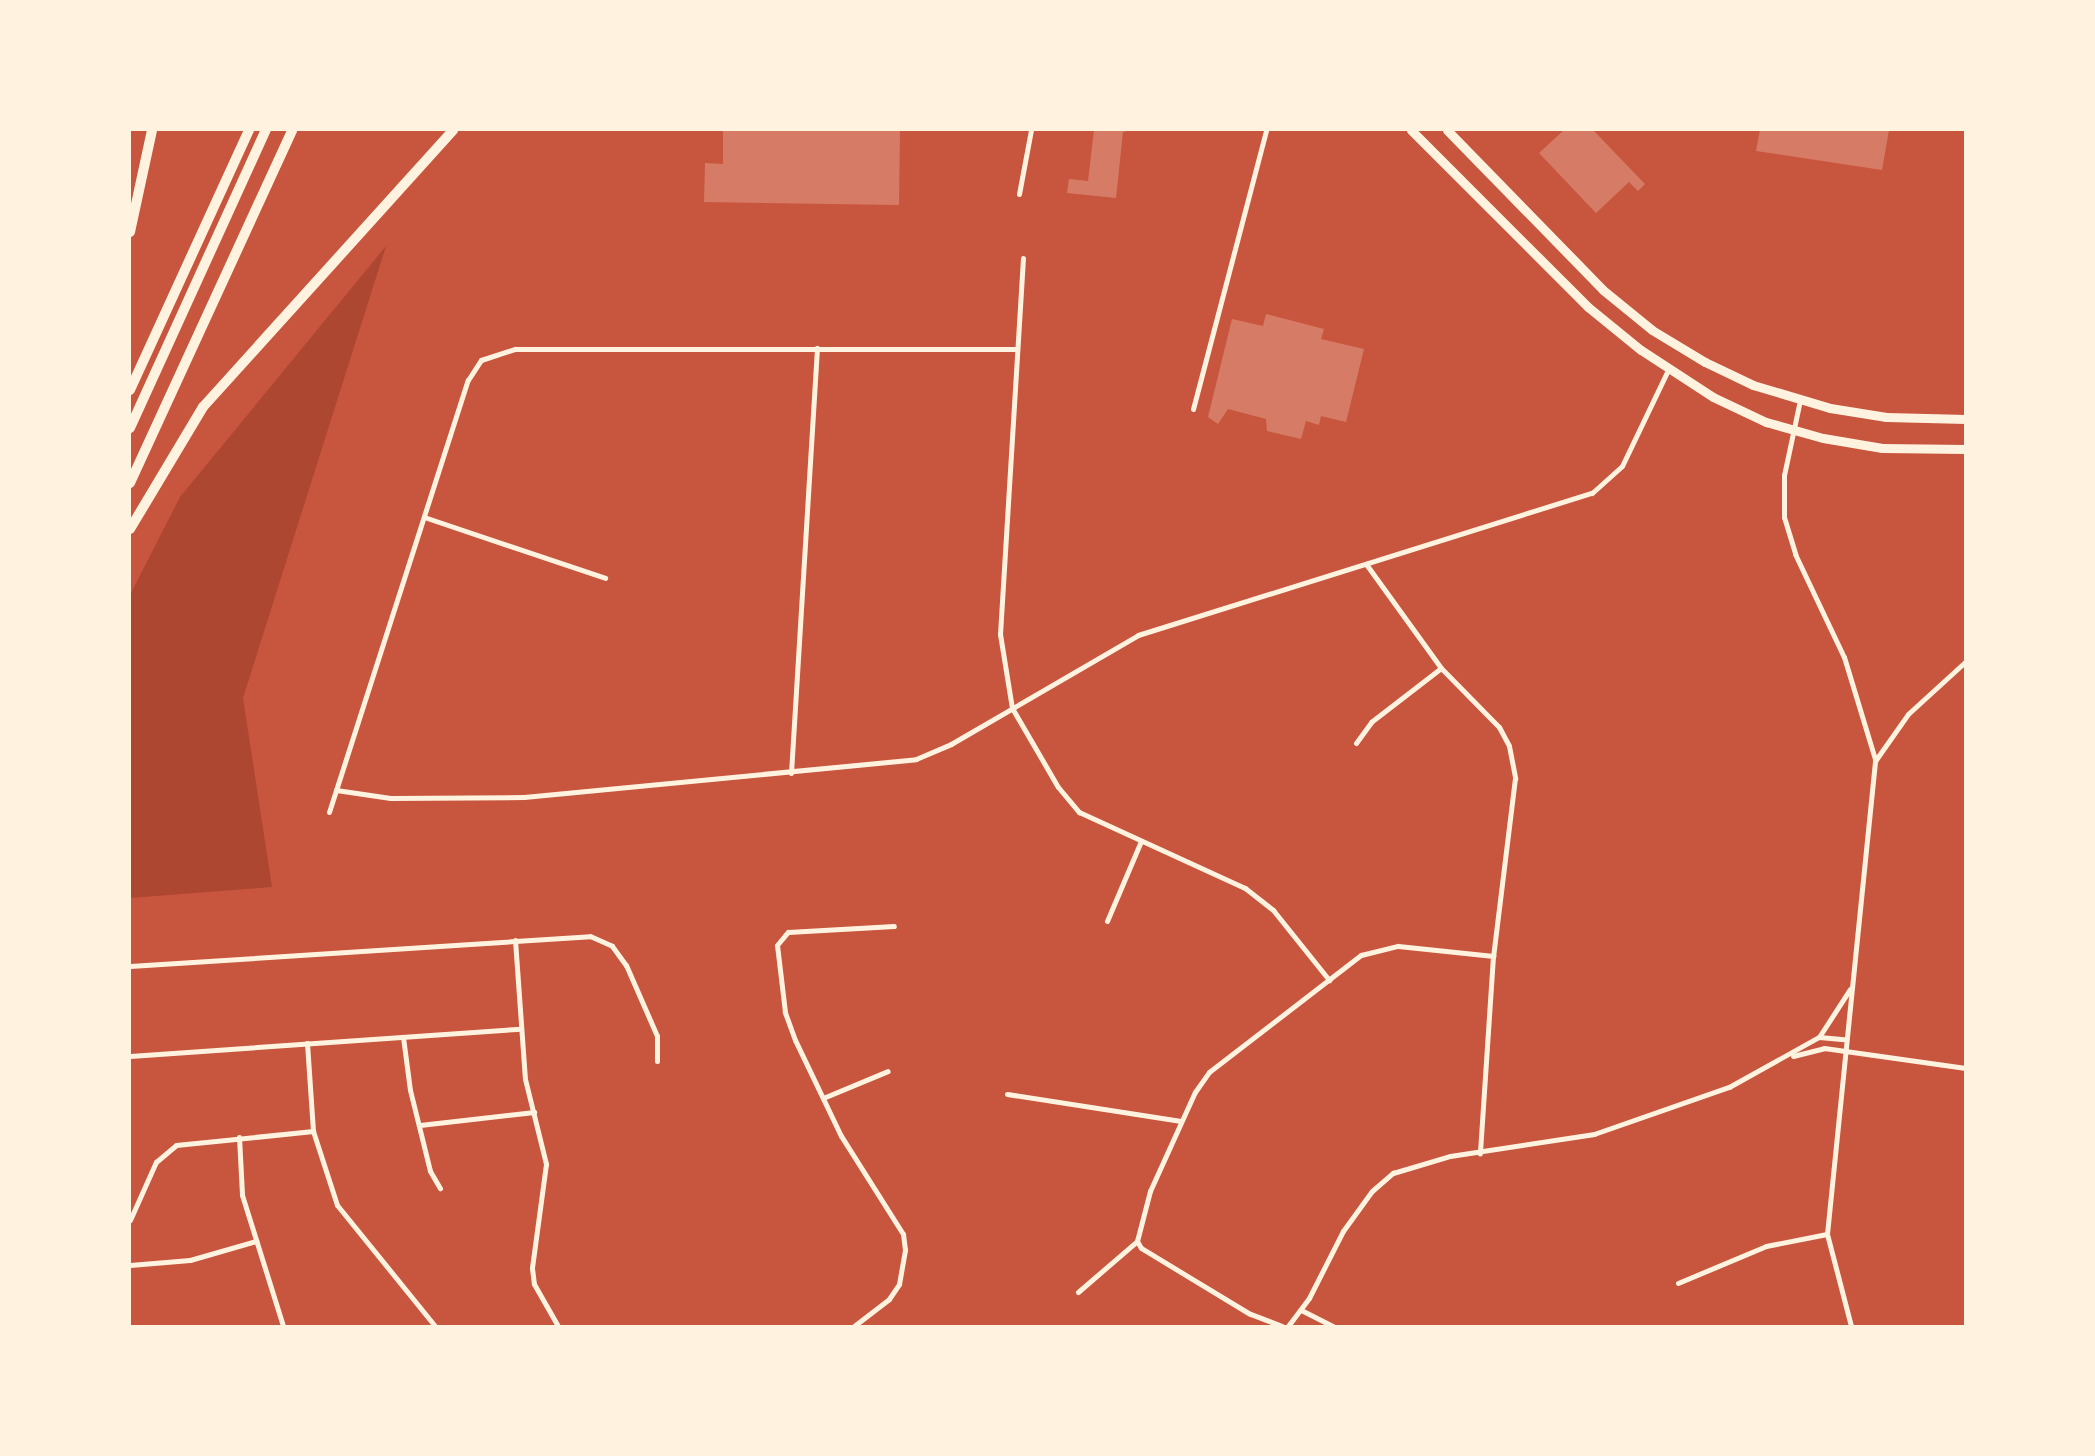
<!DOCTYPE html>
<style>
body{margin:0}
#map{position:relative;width:2095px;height:1456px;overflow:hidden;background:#c8553d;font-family:Quicksand,sans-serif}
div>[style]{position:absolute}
.green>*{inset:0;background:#ae4732}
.building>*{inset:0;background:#d67c66}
.minor>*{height:5px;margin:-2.5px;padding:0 2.5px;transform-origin:2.5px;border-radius:2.5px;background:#fff3e0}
.primary>*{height:9px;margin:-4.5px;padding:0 4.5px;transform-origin:4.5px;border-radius:4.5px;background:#fff3e0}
.motorway>*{height:10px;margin:-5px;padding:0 5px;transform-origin:5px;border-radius:5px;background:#fff3e0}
span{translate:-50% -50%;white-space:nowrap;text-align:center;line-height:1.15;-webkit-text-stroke:6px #fff3e0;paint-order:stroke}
.frame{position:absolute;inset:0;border:131px solid #fff3e0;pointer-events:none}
</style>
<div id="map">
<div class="green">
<i style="clip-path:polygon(386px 246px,243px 698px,272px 887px,130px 898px,130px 595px,180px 497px)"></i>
</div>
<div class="building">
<i style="clip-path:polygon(723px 130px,900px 130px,899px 205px,704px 202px,705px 163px,723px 164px)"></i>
<i style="clip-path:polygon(1094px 130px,1130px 130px,1123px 132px,1116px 198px,1067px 193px,1069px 179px,1088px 181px)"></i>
<i style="clip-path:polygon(1564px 130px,1593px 130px,1645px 184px,1638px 191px,1629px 182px,1596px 213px,1539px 153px)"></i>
<i style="clip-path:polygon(1760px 130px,1889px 130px,1882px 170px,1756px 151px)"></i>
<i style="clip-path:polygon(1266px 314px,1324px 329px,1321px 339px,1364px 349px,1346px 422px,1321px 416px,1319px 425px,1306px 421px,1301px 439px,1267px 431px,1266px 419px,1228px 409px,1218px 424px,1208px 417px,1232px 319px,1263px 326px)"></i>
</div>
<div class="minor">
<i style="left:1019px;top:194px;width:65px;rotate:-79.4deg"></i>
<i style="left:1023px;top:258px;width:377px;rotate:93.5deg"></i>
<i style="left:1000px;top:634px;width:75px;rotate:80.8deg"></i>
<i style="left:1012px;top:708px;width:91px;rotate:59.8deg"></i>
<i style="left:1058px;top:787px;width:33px;rotate:50deg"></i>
<i style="left:1079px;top:812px;width:183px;rotate:24.6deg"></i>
<i style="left:1245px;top:888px;width:36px;rotate:38deg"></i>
<i style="left:1273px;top:910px;width:90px;rotate:51.3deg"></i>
<i style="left:1800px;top:400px;width:77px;rotate:102deg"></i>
<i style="left:1784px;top:475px;width:42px;rotate:90deg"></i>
<i style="left:1784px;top:517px;width:39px;rotate:73deg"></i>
<i style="left:1795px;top:554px;width:114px;rotate:64.6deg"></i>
<i style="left:1844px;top:657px;width:107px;rotate:73.1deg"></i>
<i style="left:1193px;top:409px;width:288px;rotate:-75.3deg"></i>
<i style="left:427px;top:518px;width:188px;rotate:18.6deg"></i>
<i style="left:1366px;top:564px;width:128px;rotate:54.2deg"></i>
<i style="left:1441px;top:668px;width:83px;rotate:45.5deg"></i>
<i style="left:1499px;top:727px;width:21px;rotate:62deg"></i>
<i style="left:1509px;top:746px;width:33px;rotate:79deg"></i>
<i style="left:1515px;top:778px;width:179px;rotate:97deg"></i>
<i style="left:1493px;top:956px;width:198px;rotate:93.8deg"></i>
<i style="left:1356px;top:743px;width:26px;rotate:-54deg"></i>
<i style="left:1371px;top:722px;width:88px;rotate:-37.6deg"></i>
<i style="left:791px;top:773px;width:426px;rotate:-86.5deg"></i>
<i style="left:336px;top:790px;width:55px;rotate:8.4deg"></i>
<i style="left:390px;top:798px;width:134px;rotate:-0.4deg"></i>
<i style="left:524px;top:797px;width:394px;rotate:-5.5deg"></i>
<i style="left:916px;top:759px;width:38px;rotate:-23deg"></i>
<i style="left:951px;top:744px;width:216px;rotate:-30.2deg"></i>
<i style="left:1138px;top:635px;width:476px;rotate:-17.4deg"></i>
<i style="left:1592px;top:493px;width:40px;rotate:-42deg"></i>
<i style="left:1622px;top:466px;width:109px;rotate:-64.4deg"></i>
<i style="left:329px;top:812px;width:454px;rotate:-72.2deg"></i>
<i style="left:468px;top:380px;width:24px;rotate:-57deg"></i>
<i style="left:481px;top:360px;width:36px;rotate:-18deg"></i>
<i style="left:515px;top:349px;width:502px"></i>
<i style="left:1107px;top:921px;width:87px;rotate:-67deg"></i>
<i style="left:515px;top:940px;width:139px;rotate:85.9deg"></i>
<i style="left:525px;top:1079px;width:88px;rotate:76.1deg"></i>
<i style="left:546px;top:1164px;width:105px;rotate:97.7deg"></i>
<i style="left:532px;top:1268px;width:16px;rotate:83deg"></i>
<i style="left:534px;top:1284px;width:48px;rotate:60.3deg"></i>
<i style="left:130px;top:966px;width:461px;rotate:-3.7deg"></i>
<i style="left:590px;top:936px;width:24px;rotate:24deg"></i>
<i style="left:612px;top:946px;width:24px;rotate:54deg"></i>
<i style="left:626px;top:965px;width:77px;rotate:66.4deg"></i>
<i style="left:657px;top:1036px;width:25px;rotate:90deg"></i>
<i style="left:403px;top:1037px;width:53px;rotate:82.5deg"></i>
<i style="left:410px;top:1090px;width:83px;rotate:76.1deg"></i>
<i style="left:430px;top:1171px;width:20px;rotate:60deg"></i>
<i style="left:1819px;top:1037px;width:25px;rotate:5deg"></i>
<i style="left:307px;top:1043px;width:88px;rotate:86.1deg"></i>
<i style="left:313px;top:1131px;width:78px;rotate:72deg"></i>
<i style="left:337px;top:1205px;width:156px;rotate:51deg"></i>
<i style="left:130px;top:1056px;width:392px;rotate:-4deg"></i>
<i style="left:1793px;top:1056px;width:32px;rotate:-14deg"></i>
<i style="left:1824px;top:1048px;width:143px;rotate:8deg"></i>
<i style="left:1007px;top:1094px;width:176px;rotate:8.8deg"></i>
<i style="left:823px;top:1098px;width:70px;rotate:-22.6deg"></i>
<i style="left:420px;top:1125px;width:115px;rotate:-6.5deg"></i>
<i style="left:239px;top:1137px;width:58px;rotate:87deg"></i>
<i style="left:242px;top:1195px;width:137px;rotate:72.6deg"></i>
<i style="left:130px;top:1220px;width:64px;rotate:-65.9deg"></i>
<i style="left:156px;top:1162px;width:26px;rotate:-40deg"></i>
<i style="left:176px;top:1145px;width:138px;rotate:-5.8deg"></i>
<i style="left:130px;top:1265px;width:60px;rotate:-4.8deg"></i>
<i style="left:190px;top:1260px;width:69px;rotate:-16.1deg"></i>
<i style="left:1678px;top:1283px;width:95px;rotate:-22.8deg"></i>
<i style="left:1766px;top:1246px;width:62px;rotate:-11.1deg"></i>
<i style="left:1078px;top:1292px;width:78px;rotate:-40.8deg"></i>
<i style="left:1301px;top:1310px;width:36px;rotate:27deg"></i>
<i style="left:854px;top:1326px;width:44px;rotate:-37.6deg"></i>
<i style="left:889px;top:1299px;width:18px;rotate:-56deg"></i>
<i style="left:899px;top:1284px;width:35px;rotate:-80deg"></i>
<i style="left:905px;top:1250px;width:16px;rotate:-97deg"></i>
<i style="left:903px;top:1234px;width:116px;rotate:-122.3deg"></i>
<i style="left:841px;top:1136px;width:106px;rotate:-115.6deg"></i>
<i style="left:795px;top:1040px;width:30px;rotate:-110deg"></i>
<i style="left:785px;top:1012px;width:67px;rotate:-96.8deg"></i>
<i style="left:777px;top:945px;width:17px;rotate:-50deg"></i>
<i style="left:788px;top:932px;width:106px;rotate:-3.2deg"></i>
<i style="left:1282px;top:1326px;width:34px;rotate:-159deg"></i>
<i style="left:1250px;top:1314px;width:127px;rotate:-148.8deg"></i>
<i style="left:1141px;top:1248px;width:8px;rotate:-120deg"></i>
<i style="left:1137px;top:1241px;width:52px;rotate:-75.4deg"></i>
<i style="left:1150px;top:1191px;width:109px;rotate:-65.6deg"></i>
<i style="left:1195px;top:1092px;width:24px;rotate:-55deg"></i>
<i style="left:1209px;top:1072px;width:192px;rotate:-37.6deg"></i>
<i style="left:1361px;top:955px;width:38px;rotate:-14deg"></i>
<i style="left:1398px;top:946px;width:96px;rotate:6deg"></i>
<i style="left:1288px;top:1326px;width:35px;rotate:-53deg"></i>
<i style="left:1309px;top:1298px;width:75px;rotate:-63.1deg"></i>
<i style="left:1343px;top:1231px;width:49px;rotate:-54.1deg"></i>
<i style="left:1372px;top:1191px;width:28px;rotate:-41deg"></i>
<i style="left:1393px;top:1173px;width:59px;rotate:-16.6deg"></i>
<i style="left:1450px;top:1156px;width:146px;rotate:-8.7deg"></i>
<i style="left:1594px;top:1134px;width:143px;rotate:-19.2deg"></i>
<i style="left:1729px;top:1087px;width:103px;rotate:-29.1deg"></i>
<i style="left:1819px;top:1037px;width:57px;rotate:-57.1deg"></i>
<i style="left:1851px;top:1326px;width:95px;rotate:-104.6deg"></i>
<i style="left:1827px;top:1234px;width:475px;rotate:-84.2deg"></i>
<i style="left:1875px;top:761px;width:57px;rotate:-54.9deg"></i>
<i style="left:1908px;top:714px;width:79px;rotate:-42.4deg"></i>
</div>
<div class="primary">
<i style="left:1411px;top:130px;width:250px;rotate:45deg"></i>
<i style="left:1588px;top:307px;width:68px;rotate:39.1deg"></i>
<i style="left:1641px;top:350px;width:86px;rotate:33.1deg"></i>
<i style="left:1713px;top:397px;width:59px;rotate:25.3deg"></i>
<i style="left:1766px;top:422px;width:59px;rotate:15.7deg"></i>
<i style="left:1823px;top:438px;width:60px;rotate:9.6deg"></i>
<i style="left:1882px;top:448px;width:84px;rotate:0.7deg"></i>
<i style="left:1447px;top:130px;width:223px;rotate:45.7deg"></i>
<i style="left:1603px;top:290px;width:63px;rotate:39.2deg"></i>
<i style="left:1652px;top:330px;width:62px;rotate:31.1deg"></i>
<i style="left:1705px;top:362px;width:53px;rotate:25.6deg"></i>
<i style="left:1753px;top:385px;width:80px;rotate:16.6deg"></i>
<i style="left:1830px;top:408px;width:57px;rotate:9.1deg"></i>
<i style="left:1886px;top:417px;width:80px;rotate:1.4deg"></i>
</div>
<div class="motorway">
<i style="left:130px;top:232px;width:104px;rotate:-77.8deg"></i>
<i style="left:130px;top:390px;width:286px;rotate:-65.4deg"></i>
<i style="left:130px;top:428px;width:328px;rotate:-65.5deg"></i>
<i style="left:130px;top:483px;width:388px;rotate:-65.3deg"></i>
<i style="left:130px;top:529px;width:142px;rotate:-59.1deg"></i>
<i style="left:203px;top:407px;width:373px;rotate:-47.9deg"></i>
</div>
<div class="frame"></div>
</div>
